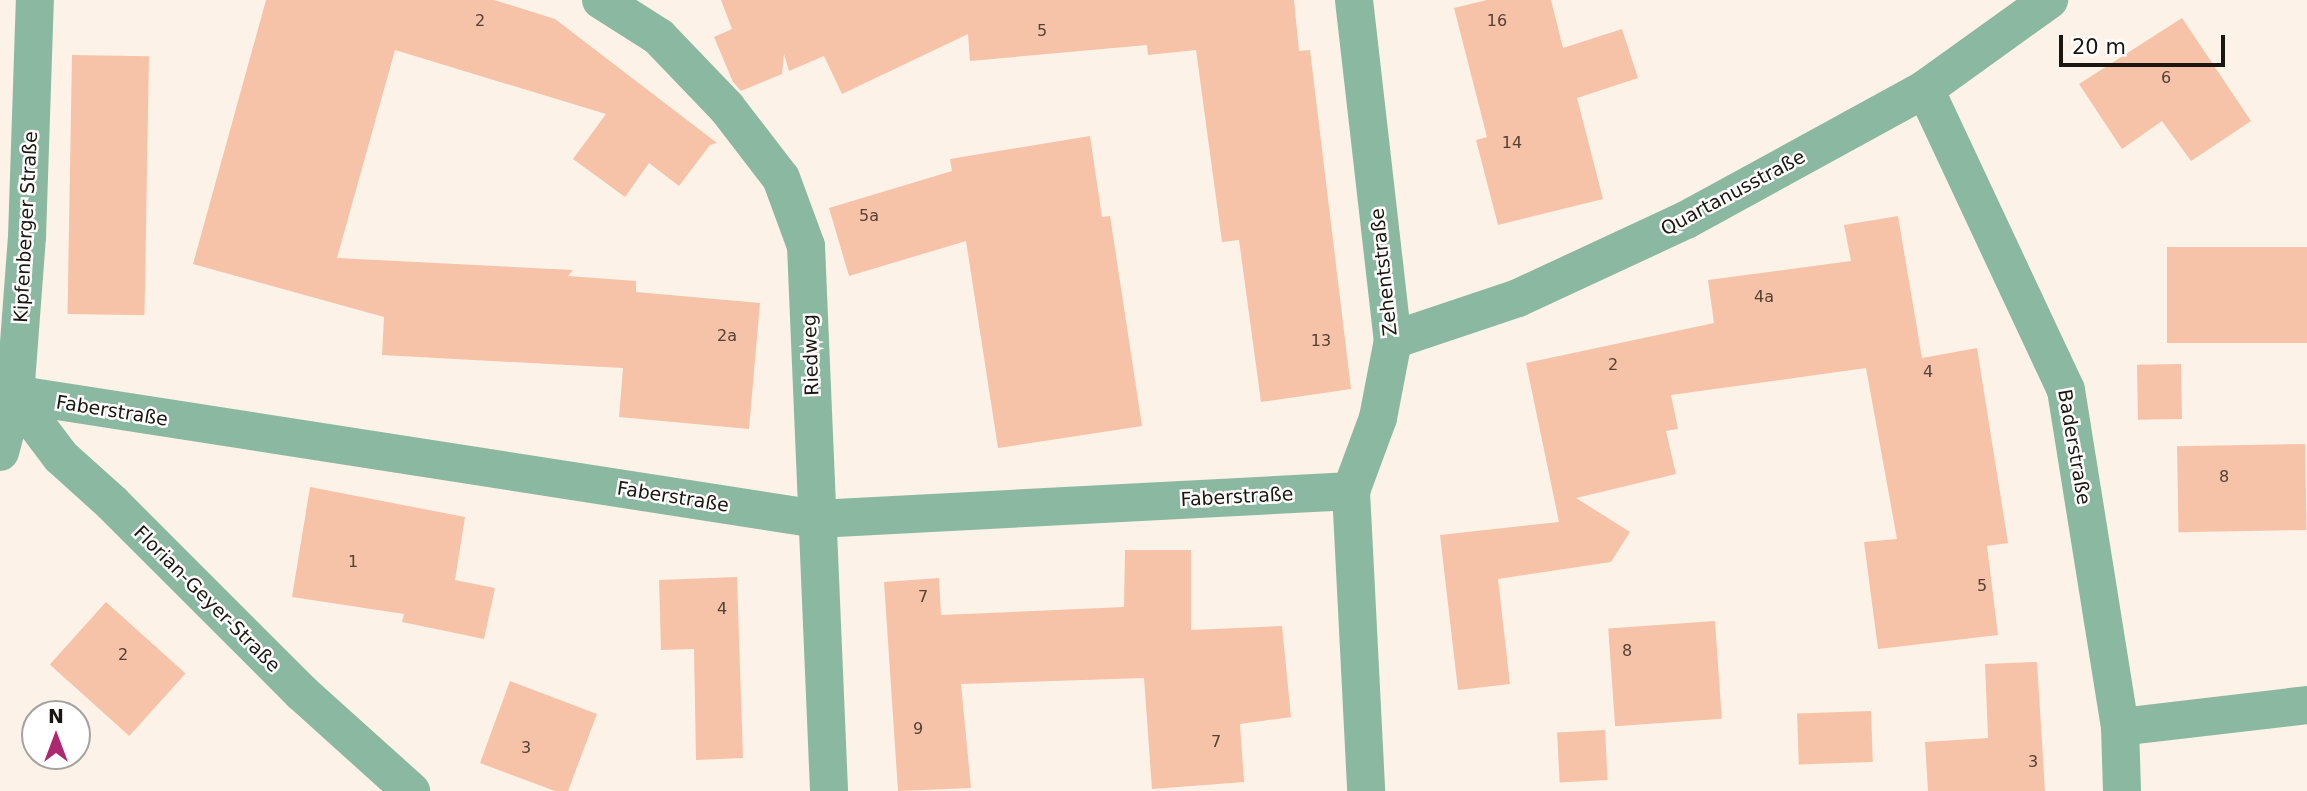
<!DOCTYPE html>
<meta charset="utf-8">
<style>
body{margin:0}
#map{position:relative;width:2307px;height:791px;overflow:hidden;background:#fdf2e7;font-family:"DejaVu Sans",sans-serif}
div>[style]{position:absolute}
.building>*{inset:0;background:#f6c3a8;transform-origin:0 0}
.minor>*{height:38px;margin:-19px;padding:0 19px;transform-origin:19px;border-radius:19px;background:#8bb8a0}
span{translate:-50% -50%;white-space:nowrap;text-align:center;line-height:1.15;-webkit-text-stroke:5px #fff;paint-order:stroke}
.number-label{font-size:16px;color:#524136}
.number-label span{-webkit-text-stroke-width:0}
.street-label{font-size:19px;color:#1c1610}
.north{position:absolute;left:21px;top:700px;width:70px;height:70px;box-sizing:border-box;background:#fff;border:2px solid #a4a29f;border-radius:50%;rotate:0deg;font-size:19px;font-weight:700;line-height:28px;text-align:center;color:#1c1610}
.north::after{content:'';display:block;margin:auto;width:24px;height:32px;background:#ad2871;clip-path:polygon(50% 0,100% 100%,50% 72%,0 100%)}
.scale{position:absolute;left:2059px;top:35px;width:166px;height:32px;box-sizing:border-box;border:4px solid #1c1610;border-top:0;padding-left:9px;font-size:21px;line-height:24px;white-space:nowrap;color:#1c1610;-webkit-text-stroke:5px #fff;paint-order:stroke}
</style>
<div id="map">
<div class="building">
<i style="clip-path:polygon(266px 0,494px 0,555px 19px,717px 143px,710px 145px,679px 186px,649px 163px,625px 197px,573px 159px,606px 114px,395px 50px,337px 258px,573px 270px,568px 276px,636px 281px,636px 292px,760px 303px,749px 429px,619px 417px,623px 368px,382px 355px,384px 317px,193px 264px)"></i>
<i style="clip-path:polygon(721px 0,1294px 0,1299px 51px,1310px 50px,1351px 389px,1261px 402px,1239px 240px,1222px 242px,1196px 50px,1148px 55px,1147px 45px,970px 61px,968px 34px,842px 94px,824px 56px,789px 71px,784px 54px,782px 74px,741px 91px,733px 82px,714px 37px,732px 29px)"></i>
<i style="clip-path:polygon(1487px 0,1551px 0,1563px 48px,1622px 29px,1638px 78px,1577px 98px,1603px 199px,1498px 225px,1476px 140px,1487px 137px,1454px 8px)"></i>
<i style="clip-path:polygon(2182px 18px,2251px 121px,2191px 161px,2162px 121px,2122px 149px,2079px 84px)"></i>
<i style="left:72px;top:55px;width:77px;height:259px;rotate:1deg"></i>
<i style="clip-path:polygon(1090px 136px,1102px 217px,1110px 216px,1142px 426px,998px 448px,966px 241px,849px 276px,829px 208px,952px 171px,950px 159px)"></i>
<i style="clip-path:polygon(1898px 216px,1922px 358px,1977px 348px,2008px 543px,1987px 546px,1998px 635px,1878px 649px,1864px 542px,1897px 539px,1866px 368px,1671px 395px,1678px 429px,1666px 431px,1676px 474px,1576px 498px,1630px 532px,1611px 562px,1498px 579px,1510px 684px,1458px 690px,1440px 535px,1559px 522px,1526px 363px,1714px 323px,1708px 280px,1851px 261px,1844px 225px)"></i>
<i style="left:2307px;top:247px;width:96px;height:140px;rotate:90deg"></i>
<i style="left:2181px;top:364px;width:55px;height:44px;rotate:89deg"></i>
<i style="left:2305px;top:444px;width:86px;height:128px;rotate:89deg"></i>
<i style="clip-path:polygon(310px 487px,465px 517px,455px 580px,495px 588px,484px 639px,402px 622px,404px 614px,292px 597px)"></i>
<i style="clip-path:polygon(1125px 550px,1191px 550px,1191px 630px,1282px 626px,1291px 717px,1240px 724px,1244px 782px,1152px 789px,1144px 678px,961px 684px,971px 788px,898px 791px,884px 582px,939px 578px,941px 615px,1124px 607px)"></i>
<i style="clip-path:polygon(737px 577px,743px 758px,696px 760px,694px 649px,661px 650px,659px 580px)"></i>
<i style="left:106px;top:602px;width:107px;height:84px;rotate:42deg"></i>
<i style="left:1715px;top:621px;width:98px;height:107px;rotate:86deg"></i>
<i style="clip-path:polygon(2037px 662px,2045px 791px,1928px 791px,1925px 742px,1988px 738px,1985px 664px)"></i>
<i style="clip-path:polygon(510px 681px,597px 714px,568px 791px,555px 791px,480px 763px)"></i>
<i style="left:1871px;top:711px;width:51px;height:74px;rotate:88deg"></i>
<i style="left:1605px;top:730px;width:50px;height:48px;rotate:87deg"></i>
</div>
<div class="minor">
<i style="left:601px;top:0;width:69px;rotate:32.5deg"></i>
<i style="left:659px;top:37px;width:98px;rotate:46.2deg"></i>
<i style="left:727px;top:108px;width:88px;rotate:52.4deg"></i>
<i style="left:781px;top:178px;width:72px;rotate:69.8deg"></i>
<i style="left:806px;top:246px;width:545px;rotate:87.58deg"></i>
<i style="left:1354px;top:0;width:342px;rotate:83.5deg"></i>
<i style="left:1393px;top:340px;width:79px;rotate:100.9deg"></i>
<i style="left:1378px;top:418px;width:78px;rotate:110.3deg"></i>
<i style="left:1351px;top:491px;width:300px;rotate:87.1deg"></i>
<i style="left:1925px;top:89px;width:332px;rotate:64.9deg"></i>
<i style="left:2066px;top:390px;width:341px;rotate:80.9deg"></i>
<i style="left:2120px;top:727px;width:64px;rotate:88.2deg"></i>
<i style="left:1393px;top:340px;width:132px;rotate:-18.6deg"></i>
<i style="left:1518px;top:298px;width:185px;rotate:-24.9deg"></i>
<i style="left:1686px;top:220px;width:273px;rotate:-28.7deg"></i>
<i style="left:1925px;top:89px;width:153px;rotate:-35.7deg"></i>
<i style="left:0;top:392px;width:827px;rotate:8.84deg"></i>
<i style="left:817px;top:519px;width:535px;rotate:-3deg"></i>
<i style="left:15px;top:396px;width:76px;rotate:53deg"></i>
<i style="left:61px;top:457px;width:69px;rotate:42deg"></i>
<i style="left:112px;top:503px;width:269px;rotate:45deg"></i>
<i style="left:302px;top:693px;width:147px;rotate:42deg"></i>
<i style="left:0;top:452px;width:58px;rotate:-75deg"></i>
<i style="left:15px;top:396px;width:159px;rotate:-85.7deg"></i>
<i style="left:27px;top:237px;width:237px;rotate:-88.1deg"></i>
<i style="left:2120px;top:727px;width:188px;rotate:-6.7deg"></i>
</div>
<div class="number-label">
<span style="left:480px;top:21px">2</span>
<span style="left:1497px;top:21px">16</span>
<span style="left:1042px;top:31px">5</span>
<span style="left:2166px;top:78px">6</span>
<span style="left:1512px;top:143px">14</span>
<span style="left:869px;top:216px">5a</span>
<span style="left:1764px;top:297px">4a</span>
<span style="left:727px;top:336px">2a</span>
<span style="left:1321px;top:341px">13</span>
<span style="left:1613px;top:365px">2</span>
<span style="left:1928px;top:372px">4</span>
<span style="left:2224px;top:477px">8</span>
<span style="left:353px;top:562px">1</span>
<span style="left:1982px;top:586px">5</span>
<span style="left:923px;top:597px">7</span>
<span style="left:722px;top:609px">4</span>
<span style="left:1627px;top:651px">8</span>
<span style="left:123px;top:655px">2</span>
<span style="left:918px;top:729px">9</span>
<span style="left:1216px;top:742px">7</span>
<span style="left:526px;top:748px">3</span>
<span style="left:2033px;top:762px">3</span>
</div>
<div class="street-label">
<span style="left:1733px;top:193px;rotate:-28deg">Quartanusstraße</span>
<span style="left:26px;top:227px;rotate:-87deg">Kipfenberger Straße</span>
<span style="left:1384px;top:272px;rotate:-96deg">Zehentstraße</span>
<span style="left:811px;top:355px;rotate:-92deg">Riedweg</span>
<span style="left:112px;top:411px;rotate:9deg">Faberstraße</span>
<span style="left:2074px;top:447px;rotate:80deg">Baderstraße</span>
<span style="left:673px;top:497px;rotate:9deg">Faberstraße</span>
<span style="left:1237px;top:497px;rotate:-3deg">Faberstraße</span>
<span style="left:207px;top:599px;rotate:45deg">Florian-Geyer-Straße</span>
</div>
<div class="north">N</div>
<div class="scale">20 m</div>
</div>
